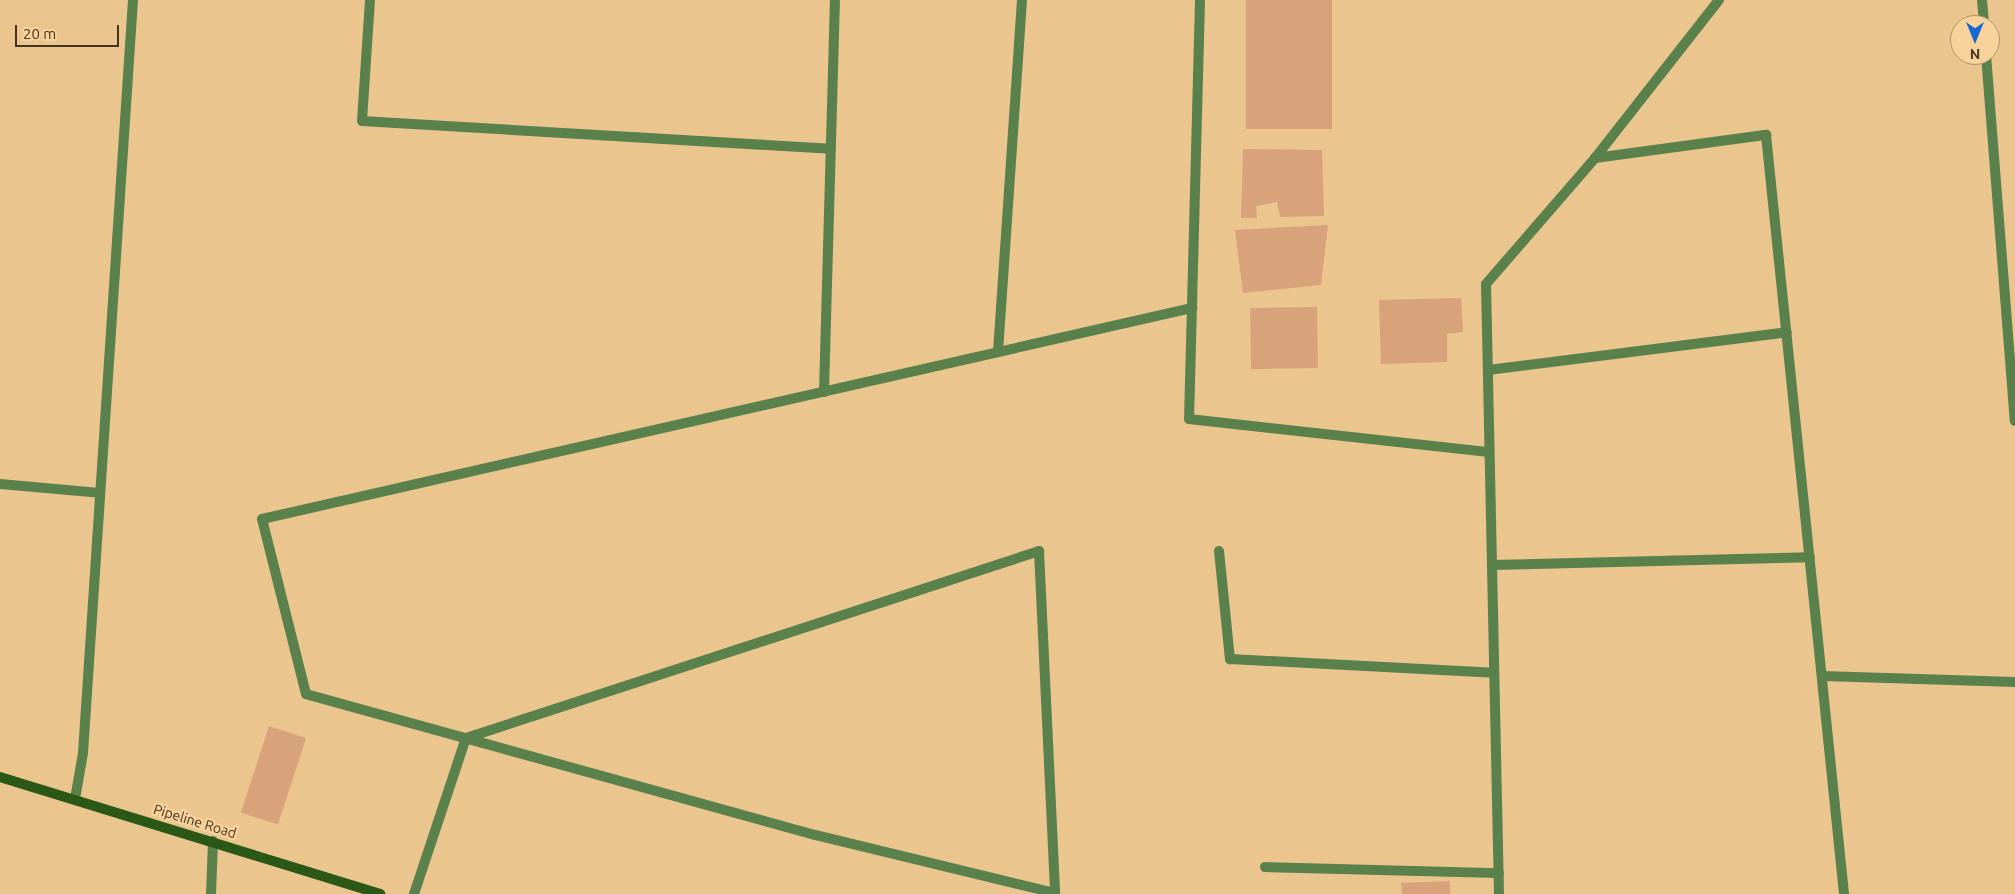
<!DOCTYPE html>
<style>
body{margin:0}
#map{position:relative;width:2015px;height:894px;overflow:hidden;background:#eac58d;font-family:Ubuntu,sans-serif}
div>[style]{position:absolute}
.building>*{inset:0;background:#d8a37b;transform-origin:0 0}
.minor>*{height:10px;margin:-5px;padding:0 5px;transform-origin:5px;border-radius:5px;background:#5a804c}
.secondary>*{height:10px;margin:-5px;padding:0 5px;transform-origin:5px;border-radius:5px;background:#2b5717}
span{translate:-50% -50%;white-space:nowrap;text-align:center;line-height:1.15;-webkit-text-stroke:4.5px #f7d29a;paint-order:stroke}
.street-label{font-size:14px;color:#43351e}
.north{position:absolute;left:1950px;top:15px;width:50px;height:50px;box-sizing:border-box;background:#f7d29a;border:1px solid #af9368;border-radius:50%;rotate:180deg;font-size:14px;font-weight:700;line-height:20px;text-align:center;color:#43351e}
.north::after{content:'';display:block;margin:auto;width:18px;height:22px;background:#1567d1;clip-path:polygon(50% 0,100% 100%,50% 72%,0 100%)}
.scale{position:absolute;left:15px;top:25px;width:104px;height:22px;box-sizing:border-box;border:2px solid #43351e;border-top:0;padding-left:6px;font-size:15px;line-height:18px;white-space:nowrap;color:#43351e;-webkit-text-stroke:4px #f7d29a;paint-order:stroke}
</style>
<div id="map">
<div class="building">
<i style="left:1246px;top:0;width:86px;height:129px"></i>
<i style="clip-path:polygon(1243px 149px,1322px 150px,1324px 216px,1280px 217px,1277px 202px,1256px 206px,1257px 218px,1241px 218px)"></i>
<i style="clip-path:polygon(1328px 225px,1321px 285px,1243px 293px,1235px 230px)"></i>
<i style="clip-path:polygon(1461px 298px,1463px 332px,1447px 334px,1447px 362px,1381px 364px,1379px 300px)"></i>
<i style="left:1317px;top:307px;width:61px;height:67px;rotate:89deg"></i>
<i style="left:269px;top:726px;width:39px;height:91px;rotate:18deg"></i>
<i style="clip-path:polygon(1450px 881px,1450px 894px,1402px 894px,1401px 883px)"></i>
</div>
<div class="minor">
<i style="left:370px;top:0;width:121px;rotate:93.8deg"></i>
<i style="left:362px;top:121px;width:469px;rotate:3.4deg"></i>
<i style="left:1200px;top:0;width:419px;rotate:91.5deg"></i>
<i style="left:1189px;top:419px;width:302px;rotate:6.3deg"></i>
<i style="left:1982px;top:0;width:25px;rotate:85deg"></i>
<i style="left:1986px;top:55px;width:367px;rotate:85.5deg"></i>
<i style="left:1595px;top:158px;width:201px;rotate:-51.9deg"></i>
<i style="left:998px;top:352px;width:353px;rotate:-86.1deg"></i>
<i style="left:1488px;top:370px;width:301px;rotate:-7.2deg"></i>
<i style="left:824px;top:392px;width:392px;rotate:-88.4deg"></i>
<i style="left:0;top:484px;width:100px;rotate:5.1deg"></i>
<i style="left:1219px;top:551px;width:109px;rotate:84.2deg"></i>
<i style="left:1230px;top:659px;width:264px;rotate:3deg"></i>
<i style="left:1492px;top:565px;width:318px;rotate:-1.4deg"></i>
<i style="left:1822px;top:676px;width:193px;rotate:1.8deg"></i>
<i style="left:75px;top:799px;width:47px;rotate:-80.1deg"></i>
<i style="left:83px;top:753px;width:755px;rotate:-86.2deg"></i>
<i style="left:1265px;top:867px;width:234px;rotate:1.5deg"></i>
<i style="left:1055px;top:893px;width:247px;rotate:-166.4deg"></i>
<i style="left:815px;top:835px;width:528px;rotate:-164.52deg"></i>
<i style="left:306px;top:694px;width:180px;rotate:-104.1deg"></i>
<i style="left:262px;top:519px;width:954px;rotate:-12.78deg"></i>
<i style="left:211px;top:894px;width:53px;rotate:-87.8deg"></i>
<i style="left:414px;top:894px;width:164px;rotate:-71.6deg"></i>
<i style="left:466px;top:738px;width:603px;rotate:-18.07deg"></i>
<i style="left:1039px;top:551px;width:343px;rotate:87.3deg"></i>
<i style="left:1499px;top:894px;width:610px;rotate:-91.22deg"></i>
<i style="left:1486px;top:284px;width:167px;rotate:-49.1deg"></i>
<i style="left:1595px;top:158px;width:173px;rotate:-7.7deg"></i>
<i style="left:1766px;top:135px;width:763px;rotate:84.13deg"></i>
</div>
<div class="secondary">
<i style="left:0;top:777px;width:398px;rotate:17.1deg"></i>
</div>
<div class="street-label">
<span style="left:195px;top:821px;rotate:17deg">Pipeline Road</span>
</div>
<div class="north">N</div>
<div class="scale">20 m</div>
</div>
